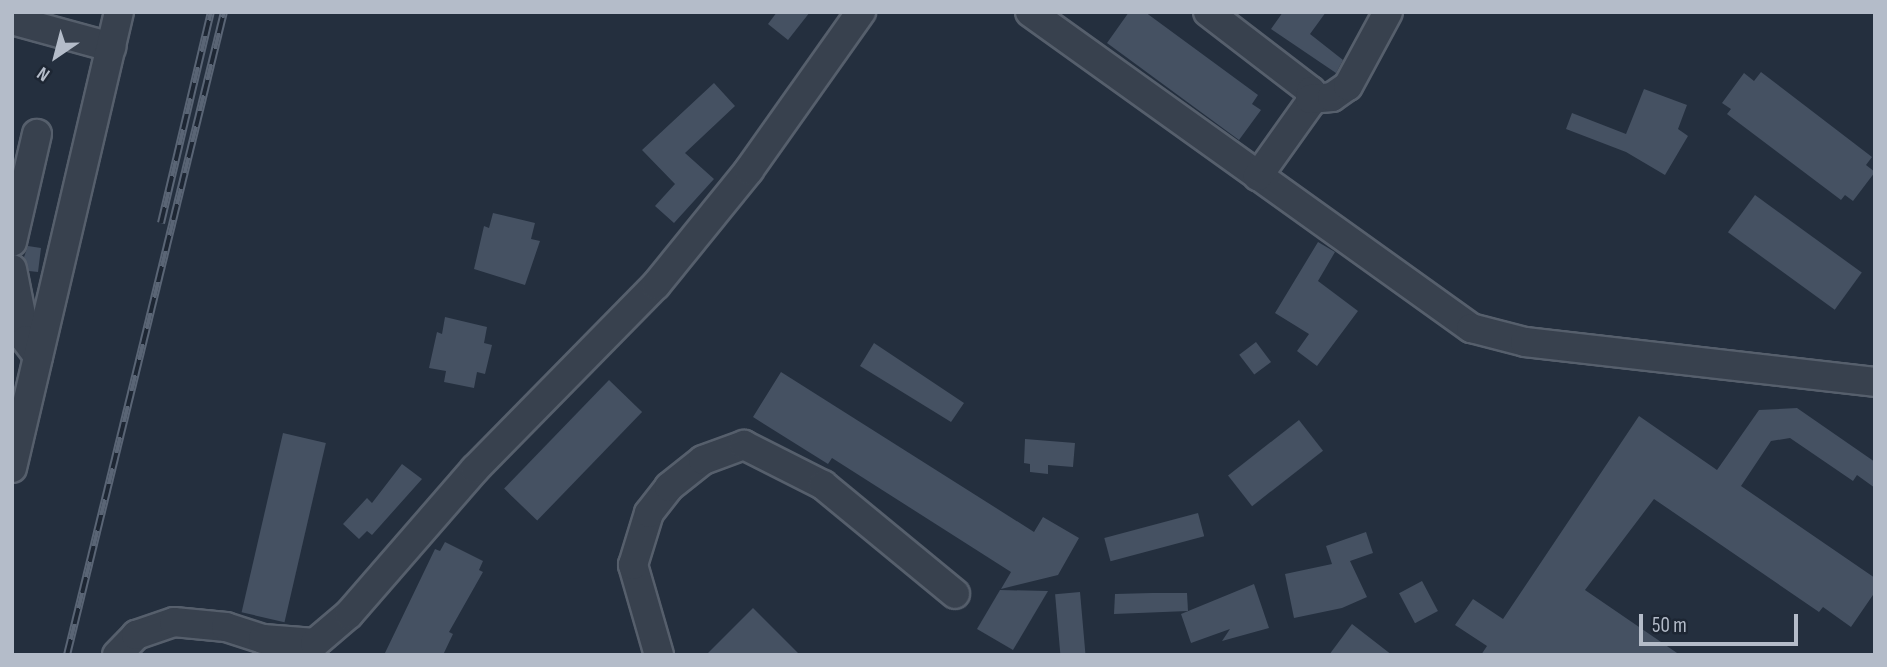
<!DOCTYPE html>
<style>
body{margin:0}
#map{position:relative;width:1887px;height:667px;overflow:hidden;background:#242f3e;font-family:"Sofia Sans Condensed",sans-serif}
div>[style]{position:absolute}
.building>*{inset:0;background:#455162;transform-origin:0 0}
.roads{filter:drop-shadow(2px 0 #565f6c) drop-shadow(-2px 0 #565f6c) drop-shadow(0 2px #565f6c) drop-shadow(0 -2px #565f6c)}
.minor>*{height:28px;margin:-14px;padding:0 14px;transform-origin:14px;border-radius:14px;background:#38414e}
.rail>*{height:8px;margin-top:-4px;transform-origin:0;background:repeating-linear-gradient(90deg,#1d2633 0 16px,#5a6575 0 32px);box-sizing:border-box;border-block:2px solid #5a6575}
span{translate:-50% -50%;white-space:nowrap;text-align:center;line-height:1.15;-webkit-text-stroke:5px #1d2633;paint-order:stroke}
.frame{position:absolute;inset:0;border:14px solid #b4bcc9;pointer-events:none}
.north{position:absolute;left:21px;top:21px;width:70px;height:70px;-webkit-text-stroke:5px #1d2633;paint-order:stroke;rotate:215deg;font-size:19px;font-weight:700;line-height:28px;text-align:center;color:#b4bcc9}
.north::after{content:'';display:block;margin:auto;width:24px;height:32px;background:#b4bcc9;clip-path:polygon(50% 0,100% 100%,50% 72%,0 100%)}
.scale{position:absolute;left:1639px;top:614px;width:159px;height:32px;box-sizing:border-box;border:4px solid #b4bcc9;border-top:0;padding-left:9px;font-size:21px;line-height:24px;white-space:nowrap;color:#b4bcc9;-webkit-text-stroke:5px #1d2633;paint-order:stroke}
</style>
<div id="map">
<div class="building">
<i style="clip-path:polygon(777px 12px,810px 12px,788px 40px,768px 24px)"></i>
<i style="clip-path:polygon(1129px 12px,1145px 12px,1258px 95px,1252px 104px,1261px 110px,1239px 140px,1107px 43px)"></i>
<i style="clip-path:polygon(1283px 12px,1326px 12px,1310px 34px,1343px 60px,1336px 73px,1271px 29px)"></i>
<i style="clip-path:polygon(1761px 72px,1872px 157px,1866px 165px,1875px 172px,1853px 201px,1845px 195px,1841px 200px,1727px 114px,1731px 109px,1722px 103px,1744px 73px,1754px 81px)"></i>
<i style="clip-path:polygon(714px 83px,735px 106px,685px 153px,714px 179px,674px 223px,655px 206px,675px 184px,642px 150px)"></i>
<i style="clip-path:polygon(1644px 89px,1687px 105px,1678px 129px,1688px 136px,1665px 175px,1626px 152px,1566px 129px,1572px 113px,1626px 134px)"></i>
<i style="left:1755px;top:195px;width:132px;height:46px;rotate:36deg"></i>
<i style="clip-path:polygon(493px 213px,535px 223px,531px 239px,540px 241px,525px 285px,474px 269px,484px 226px,489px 228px)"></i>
<i style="clip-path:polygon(1318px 242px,1335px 252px,1318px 281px,1358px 311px,1317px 366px,1297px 351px,1309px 334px,1275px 313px)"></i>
<i style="clip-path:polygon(28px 246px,41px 248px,38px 272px,29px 271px,24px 257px)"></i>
<i style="clip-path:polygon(445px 317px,487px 327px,484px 343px,492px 345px,485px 374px,477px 372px,474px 388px,444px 382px,446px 371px,429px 368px,437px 332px,442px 334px)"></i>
<i style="left:1256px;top:342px;width:25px;height:21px;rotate:53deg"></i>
<i style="clip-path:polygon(874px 343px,964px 403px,951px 422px,860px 366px)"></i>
<i style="clip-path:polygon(781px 372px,1034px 532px,1043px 517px,1079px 538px,1058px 575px,1001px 589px,1011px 572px,832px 458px,828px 464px,753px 417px)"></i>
<i style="left:609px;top:380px;width:46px;height:151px;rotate:44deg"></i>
<i style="clip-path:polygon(1797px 408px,1875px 462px,1875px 488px,1857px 475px,1853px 481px,1790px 438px,1771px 441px,1741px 486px,1875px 578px,1875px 592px,1851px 627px,1823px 607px,1819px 612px,1654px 499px,1585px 590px,1680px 655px,1481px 655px,1487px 646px,1455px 625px,1473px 599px,1503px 619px,1639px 416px,1717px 470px,1759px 410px)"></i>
<i style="left:1299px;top:420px;width:39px;height:90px;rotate:52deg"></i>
<i style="left:283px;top:433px;width:44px;height:184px;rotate:13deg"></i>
<i style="clip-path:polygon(1025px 439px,1075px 443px,1073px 467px,1048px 465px,1048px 474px,1030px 472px,1030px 464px,1024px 463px)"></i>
<i style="clip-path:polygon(402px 464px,422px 479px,372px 535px,367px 531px,359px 539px,343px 524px,367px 498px,372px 503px)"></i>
<i style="left:1198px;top:513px;width:24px;height:97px;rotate:75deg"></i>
<i style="clip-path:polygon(1366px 532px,1373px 553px,1350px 561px,1367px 597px,1342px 608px,1294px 618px,1285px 574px,1332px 564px,1326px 546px)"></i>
<i style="clip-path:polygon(445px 542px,483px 561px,479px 570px,483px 572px,449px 632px,453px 634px,443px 655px,384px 655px,435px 549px,440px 551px)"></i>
<i style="left:1422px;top:581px;width:34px;height:26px;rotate:62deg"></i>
<i style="clip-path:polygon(1254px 584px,1269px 628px,1222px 641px,1230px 629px,1191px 643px,1181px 614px)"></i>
<i style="clip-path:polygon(1000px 590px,1048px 591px,1013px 650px,977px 629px)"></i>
<i style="left:1080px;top:592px;width:63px;height:25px;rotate:85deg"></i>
<i style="clip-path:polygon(1152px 593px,1187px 593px,1188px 611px,1114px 614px,1115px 594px)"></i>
<i style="clip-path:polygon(753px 608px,800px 655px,706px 655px)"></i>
<i style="clip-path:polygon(1352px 624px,1392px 655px,1329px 655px)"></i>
</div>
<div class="roads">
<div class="minor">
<i style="left:1030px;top:12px;width:543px;rotate:35.62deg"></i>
<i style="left:1471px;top:328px;width:56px;rotate:14.5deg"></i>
<i style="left:1525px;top:342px;width:352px;rotate:6.5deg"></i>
<i style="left:1208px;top:12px;width:130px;rotate:37.5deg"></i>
<i style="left:1311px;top:91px;width:12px;rotate:95deg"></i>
<i style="left:1310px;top:103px;width:90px;rotate:125.5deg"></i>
<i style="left:12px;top:20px;width:103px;rotate:15.3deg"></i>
<i style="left:1310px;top:99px;width:22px;rotate:-5deg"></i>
<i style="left:1332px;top:97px;width:19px;rotate:-35deg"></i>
<i style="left:1348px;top:86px;width:84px;rotate:-61.6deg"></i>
<i style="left:12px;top:242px;width:111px;rotate:-77deg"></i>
<i style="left:12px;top:269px;width:72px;rotate:78.8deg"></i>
<i style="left:26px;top:340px;width:20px;rotate:53deg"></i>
<i style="left:12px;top:468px;width:468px;rotate:-76.8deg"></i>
<i style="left:117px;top:655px;width:28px;rotate:-46deg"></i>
<i style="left:136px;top:635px;width:40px;rotate:-18.9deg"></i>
<i style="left:174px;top:622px;width:52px;rotate:5.5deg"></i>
<i style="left:226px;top:627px;width:39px;rotate:18deg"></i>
<i style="left:263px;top:639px;width:52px;rotate:4.4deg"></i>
<i style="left:315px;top:643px;width:45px;rotate:-40.5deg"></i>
<i style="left:349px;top:614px;width:192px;rotate:-49deg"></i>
<i style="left:475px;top:469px;width:258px;rotate:-45.5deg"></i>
<i style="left:656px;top:285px;width:148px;rotate:-51deg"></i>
<i style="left:749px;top:170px;width:194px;rotate:-54.7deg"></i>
<i style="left:659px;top:655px;width:94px;rotate:-106.1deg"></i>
<i style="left:633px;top:565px;width:54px;rotate:-72.9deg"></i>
<i style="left:649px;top:513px;width:33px;rotate:-52deg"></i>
<i style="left:669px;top:487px;width:43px;rotate:-38.5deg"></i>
<i style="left:703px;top:460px;width:44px;rotate:-20.1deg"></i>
<i style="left:744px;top:445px;width:89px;rotate:26.9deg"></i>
<i style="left:823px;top:485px;width:171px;rotate:39.5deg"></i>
</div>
</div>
<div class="rail">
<i style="left:161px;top:223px;width:217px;rotate:-76.7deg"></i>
<i style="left:67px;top:655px;width:662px;rotate:-76.28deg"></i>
</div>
<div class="frame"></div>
<div class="north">N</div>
<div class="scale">50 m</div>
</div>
